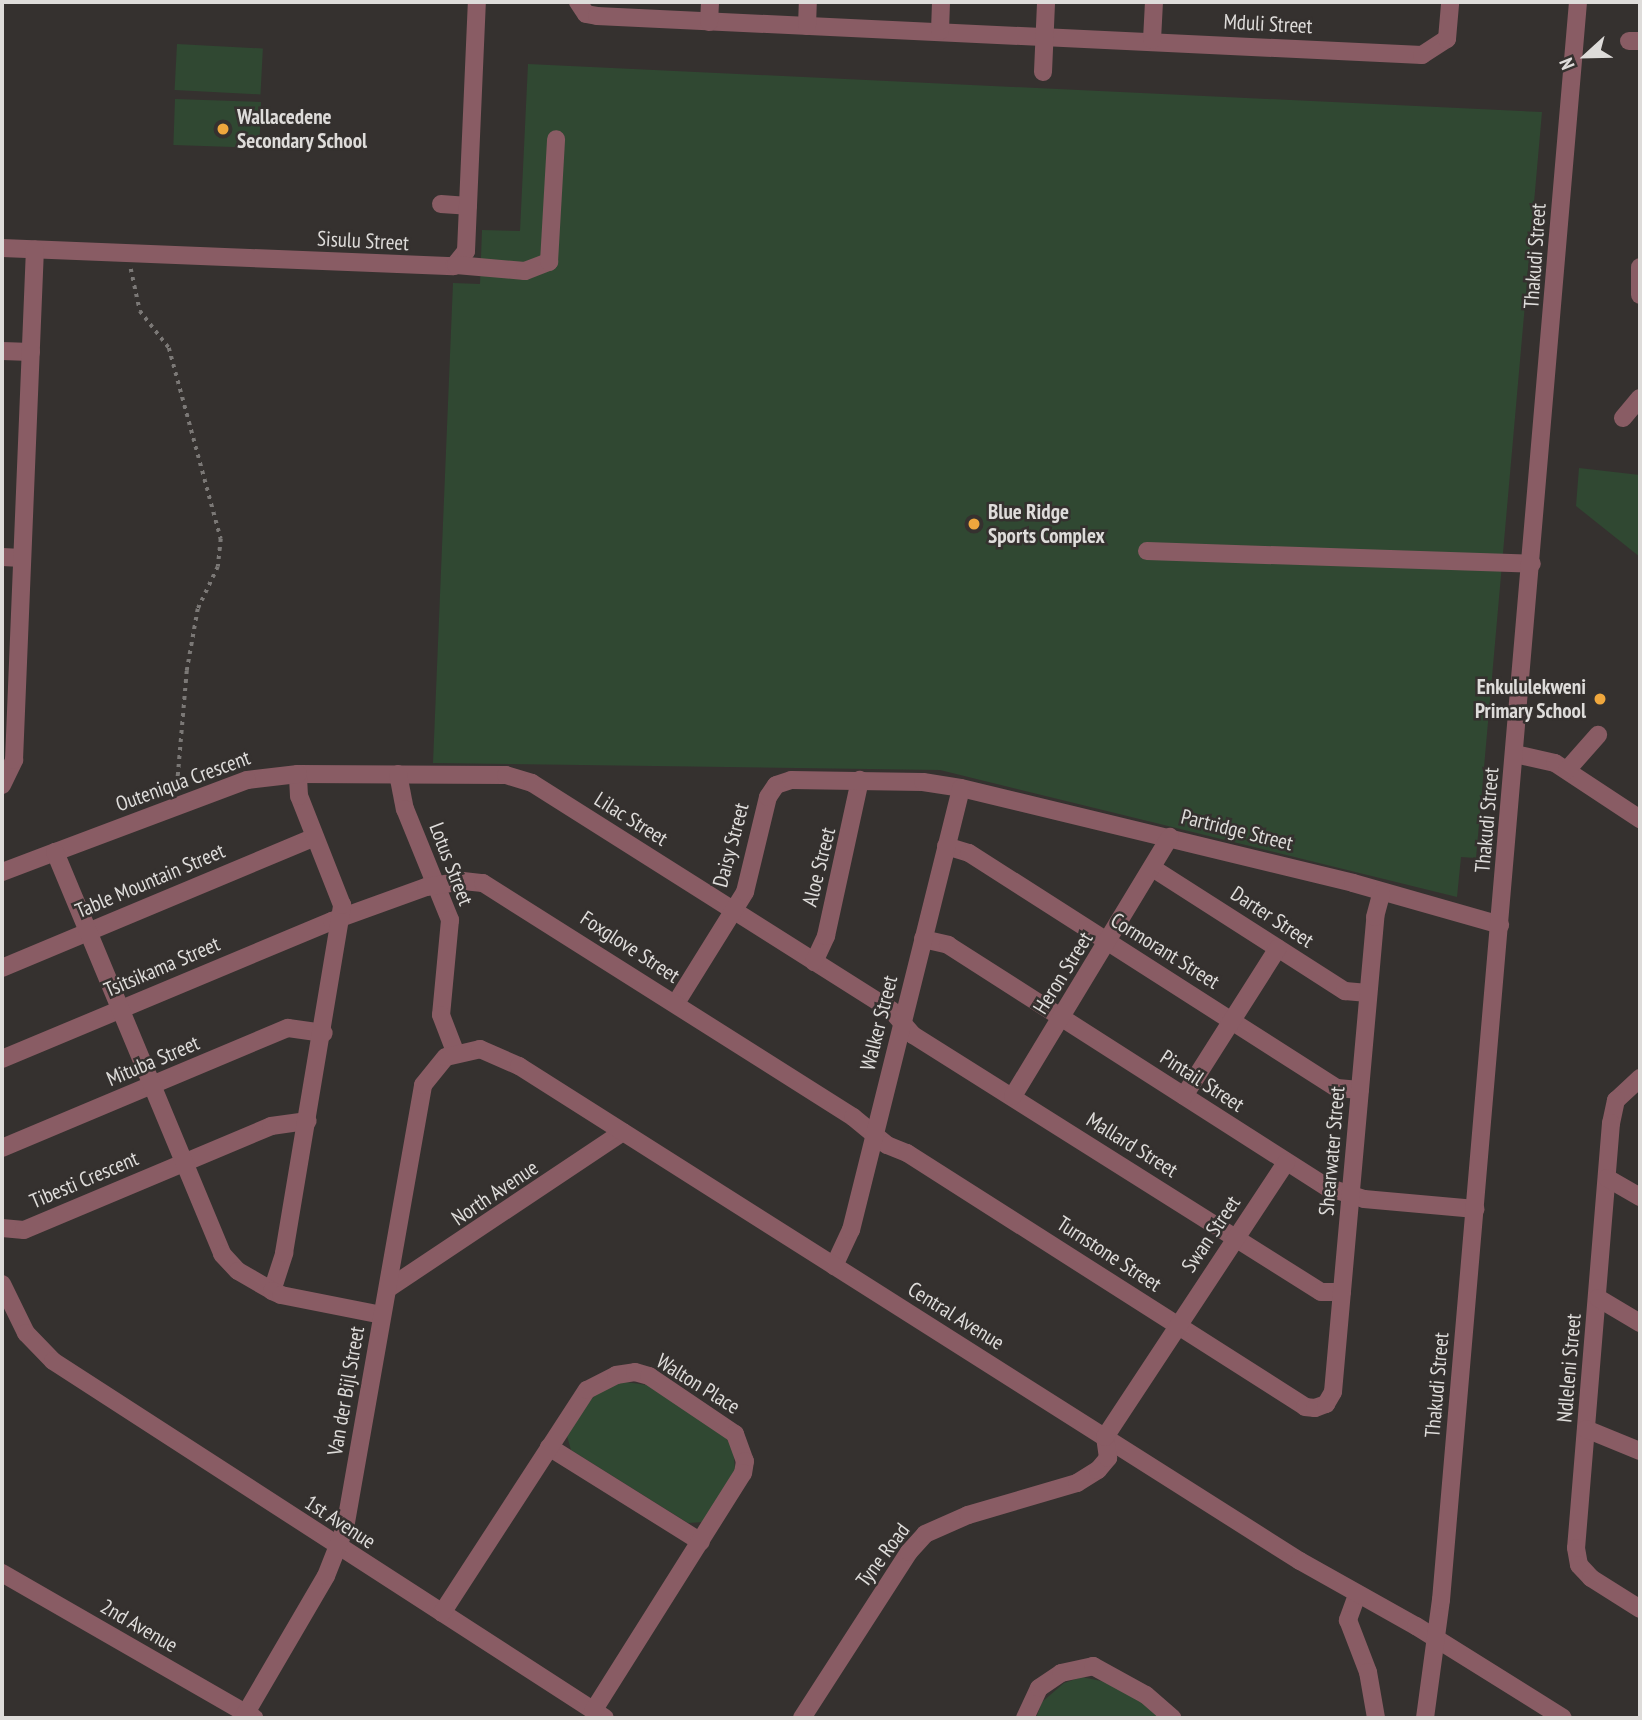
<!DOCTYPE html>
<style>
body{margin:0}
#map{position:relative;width:1642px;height:1720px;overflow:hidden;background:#35312f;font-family:"PT Sans Narrow",sans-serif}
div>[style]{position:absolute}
.green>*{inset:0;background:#304832;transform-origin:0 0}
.path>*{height:3.5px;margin-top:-1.75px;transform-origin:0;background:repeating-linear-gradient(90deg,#7b7876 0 3.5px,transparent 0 8.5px)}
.minor>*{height:18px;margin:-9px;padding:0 9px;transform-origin:9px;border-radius:9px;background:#895c64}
.dots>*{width:19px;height:19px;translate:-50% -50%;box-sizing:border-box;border:4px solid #35312f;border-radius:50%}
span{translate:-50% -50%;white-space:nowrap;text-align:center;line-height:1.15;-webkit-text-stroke:5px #35312f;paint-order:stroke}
.street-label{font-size:21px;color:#dedcda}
.poi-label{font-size:21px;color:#dedcda;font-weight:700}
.left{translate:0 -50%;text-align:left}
.right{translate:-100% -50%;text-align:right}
.frame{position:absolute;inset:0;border:4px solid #dedcda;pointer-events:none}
.north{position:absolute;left:1551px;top:21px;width:70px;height:70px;-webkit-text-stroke:5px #35312f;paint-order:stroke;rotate:248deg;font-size:19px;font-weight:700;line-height:28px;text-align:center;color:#dedcda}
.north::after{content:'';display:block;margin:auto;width:24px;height:32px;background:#dedcda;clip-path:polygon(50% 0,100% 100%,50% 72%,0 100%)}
</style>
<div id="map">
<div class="green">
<i style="left:177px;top:44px;width:86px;height:46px;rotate:3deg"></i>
<i style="clip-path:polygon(528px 64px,1542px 112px,1476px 858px,1461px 857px,1457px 897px,940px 770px,433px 763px,453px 283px,480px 284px,482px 230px,520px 231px)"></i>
<i style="left:175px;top:99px;width:86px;height:46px;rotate:2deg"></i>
<i style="clip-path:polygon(1579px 468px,1640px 475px,1640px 557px,1576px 506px)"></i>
<i style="clip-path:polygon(618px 1381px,647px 1385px,724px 1435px,733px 1448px,735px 1469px,704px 1522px,688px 1523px,571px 1450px,567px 1436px,585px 1407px,598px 1391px)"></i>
<i style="clip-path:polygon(1082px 1677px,1115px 1684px,1165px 1718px,1036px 1718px,1042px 1702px,1064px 1683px)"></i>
</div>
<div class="path">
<i style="left:131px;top:269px;width:43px;rotate:77.9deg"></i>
<i style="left:140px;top:311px;width:47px;rotate:51.9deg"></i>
<i style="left:169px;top:348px;width:198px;rotate:74.8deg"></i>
<i style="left:221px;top:539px;width:28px;rotate:96deg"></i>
<i style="left:218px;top:567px;width:47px;rotate:115.5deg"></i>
<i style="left:198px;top:609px;width:63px;rotate:100.1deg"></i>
<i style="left:187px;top:671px;width:116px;rotate:94.9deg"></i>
</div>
<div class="minor">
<i style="left:578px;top:2px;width:14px;rotate:56deg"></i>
<i style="left:586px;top:14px;width:11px;rotate:10deg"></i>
<i style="left:597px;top:16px;width:826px;rotate:2.71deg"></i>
<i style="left:1422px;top:55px;width:30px;rotate:-33deg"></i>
<i style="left:1447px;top:39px;width:37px;rotate:-85deg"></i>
<i style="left:709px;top:22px;width:20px;rotate:-87deg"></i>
<i style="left:807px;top:26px;width:24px;rotate:-88deg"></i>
<i style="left:940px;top:31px;width:29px;rotate:-88deg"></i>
<i style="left:1152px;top:40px;width:38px;rotate:-87deg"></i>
<i style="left:1629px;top:41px;width:11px"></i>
<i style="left:1043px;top:72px;width:70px;rotate:-87.5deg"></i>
<i style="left:441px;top:204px;width:27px;rotate:4deg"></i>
<i style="left:2px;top:248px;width:452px;rotate:2.3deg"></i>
<i style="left:454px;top:266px;width:19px;rotate:-51deg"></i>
<i style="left:466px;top:251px;width:249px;rotate:-87.5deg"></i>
<i style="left:456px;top:265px;width:69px;rotate:5deg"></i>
<i style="left:525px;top:271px;width:26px;rotate:-21deg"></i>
<i style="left:549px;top:262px;width:123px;rotate:-86.7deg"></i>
<i style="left:1640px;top:267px;width:28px;rotate:90deg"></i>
<i style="left:2px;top:351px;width:29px;rotate:2deg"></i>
<i style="left:1623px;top:418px;width:26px;rotate:-50deg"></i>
<i style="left:1147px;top:551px;width:385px;rotate:1.9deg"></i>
<i style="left:2px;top:557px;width:20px;rotate:3deg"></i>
<i style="left:1515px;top:754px;width:41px;rotate:12.7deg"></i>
<i style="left:1555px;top:763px;width:102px;rotate:33.4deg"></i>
<i style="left:1567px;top:770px;width:47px;rotate:-48.5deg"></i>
<i style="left:298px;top:774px;width:208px;rotate:0.3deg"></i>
<i style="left:506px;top:775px;width:27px;rotate:17deg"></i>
<i style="left:532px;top:783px;width:426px;rotate:32.3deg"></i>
<i style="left:892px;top:1011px;width:32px;rotate:49deg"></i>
<i style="left:913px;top:1035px;width:482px;rotate:32.2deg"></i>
<i style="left:1321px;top:1292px;width:21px"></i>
<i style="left:398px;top:774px;width:36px;rotate:79deg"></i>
<i style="left:405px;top:809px;width:120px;rotate:67.9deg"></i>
<i style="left:450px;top:920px;width:95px;rotate:95.4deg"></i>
<i style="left:441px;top:1015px;width:40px;rotate:69deg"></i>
<i style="left:2px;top:785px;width:28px;rotate:-64deg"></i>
<i style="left:14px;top:760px;width:511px;rotate:-87.65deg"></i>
<i style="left:946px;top:846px;width:24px;rotate:17deg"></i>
<i style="left:969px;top:853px;width:437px;rotate:32.6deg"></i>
<i style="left:1337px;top:1088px;width:23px;rotate:5deg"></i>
<i style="left:1154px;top:869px;width:227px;rotate:32.6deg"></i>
<i style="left:1345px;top:991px;width:23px;rotate:5deg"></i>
<i style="left:2px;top:872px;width:57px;rotate:-20.7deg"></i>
<i style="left:923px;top:939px;width:26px;rotate:13deg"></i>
<i style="left:948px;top:945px;width:450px;rotate:32.6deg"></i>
<i style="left:1327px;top:1187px;width:39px;rotate:18deg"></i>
<i style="left:1364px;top:1199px;width:112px;rotate:5.1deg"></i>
<i style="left:814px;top:962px;width:29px;rotate:-65deg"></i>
<i style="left:826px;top:936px;width:160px;rotate:-77.7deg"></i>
<i style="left:2px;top:968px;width:339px;rotate:-22.7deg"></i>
<i style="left:676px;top:1003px;width:131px;rotate:-58.1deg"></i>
<i style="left:745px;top:892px;width:98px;rotate:-76.4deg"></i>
<i style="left:768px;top:797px;width:14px;rotate:-56deg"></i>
<i style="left:776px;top:785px;width:16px;rotate:-18deg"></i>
<i style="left:791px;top:780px;width:132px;rotate:0.9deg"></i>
<i style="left:923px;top:782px;width:38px;rotate:9deg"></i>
<i style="left:961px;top:788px;width:403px;rotate:13.6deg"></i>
<i style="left:1353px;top:883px;width:153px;rotate:15.9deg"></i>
<i style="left:2px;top:1059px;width:358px;rotate:-22.7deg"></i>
<i style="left:332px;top:921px;width:100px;rotate:-19.9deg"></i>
<i style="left:426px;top:887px;width:37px;rotate:-9deg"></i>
<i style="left:463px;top:881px;width:20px;rotate:6deg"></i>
<i style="left:483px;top:883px;width:438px;rotate:32.3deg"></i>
<i style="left:853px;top:1117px;width:44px;rotate:39.5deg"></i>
<i style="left:887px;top:1145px;width:22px;rotate:22deg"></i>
<i style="left:907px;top:1153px;width:472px;rotate:32.5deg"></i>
<i style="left:1305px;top:1407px;width:10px;rotate:6deg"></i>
<i style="left:1315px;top:1408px;width:12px;rotate:-20deg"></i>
<i style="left:1326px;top:1404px;width:14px;rotate:-60deg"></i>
<i style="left:1333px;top:1392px;width:477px;rotate:-84.9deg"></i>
<i style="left:1375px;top:917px;width:24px;rotate:-75deg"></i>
<i style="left:1640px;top:1078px;width:33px;rotate:137deg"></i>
<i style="left:1616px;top:1100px;width:24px;rotate:102deg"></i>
<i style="left:1611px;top:1123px;width:426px;rotate:94.7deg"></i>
<i style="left:1576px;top:1548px;width:17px;rotate:80deg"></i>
<i style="left:1579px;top:1565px;width:18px;rotate:47deg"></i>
<i style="left:1591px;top:1578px;width:58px;rotate:32.3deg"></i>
<i style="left:1013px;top:1096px;width:303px;rotate:-58.8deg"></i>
<i style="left:1184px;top:1096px;width:175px;rotate:-57.6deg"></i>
<i style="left:2px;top:1148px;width:310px;rotate:-22.8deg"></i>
<i style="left:288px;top:1028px;width:36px;rotate:8deg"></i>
<i style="left:1607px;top:1178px;width:38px;rotate:30deg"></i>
<i style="left:2px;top:1228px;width:22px;rotate:5deg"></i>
<i style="left:24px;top:1230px;width:268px;rotate:-22.8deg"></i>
<i style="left:271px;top:1126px;width:37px;rotate:-8deg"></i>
<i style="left:834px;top:1266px;width:40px;rotate:-65deg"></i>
<i style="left:851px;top:1230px;width:455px;rotate:-76deg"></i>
<i style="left:2px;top:1284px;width:55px;rotate:63.9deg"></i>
<i style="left:26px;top:1333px;width:39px;rotate:46deg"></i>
<i style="left:53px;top:1361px;width:657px;rotate:32.89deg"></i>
<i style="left:389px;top:1288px;width:281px;rotate:-33.7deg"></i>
<i style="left:272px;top:1291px;width:40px;rotate:-72deg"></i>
<i style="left:284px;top:1253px;width:353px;rotate:-80.5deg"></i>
<i style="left:342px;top:905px;width:117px;rotate:-111.5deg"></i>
<i style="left:299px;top:796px;width:22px;rotate:-93deg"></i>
<i style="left:298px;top:774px;width:51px;rotate:173.3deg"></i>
<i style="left:247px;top:780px;width:205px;rotate:159.4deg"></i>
<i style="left:55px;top:852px;width:435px;rotate:67.4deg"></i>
<i style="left:222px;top:1254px;width:23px;rotate:47deg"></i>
<i style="left:238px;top:1271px;width:39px;rotate:30deg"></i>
<i style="left:272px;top:1291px;width:10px;rotate:24deg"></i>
<i style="left:281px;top:1295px;width:103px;rotate:11.2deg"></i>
<i style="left:1598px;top:1298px;width:49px;rotate:30.8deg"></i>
<i style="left:1586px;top:1429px;width:58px;rotate:22.2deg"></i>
<i style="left:549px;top:1447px;width:179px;rotate:32deg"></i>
<i style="left:2px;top:1573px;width:291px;rotate:29.9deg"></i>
<i style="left:1357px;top:1595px;width:27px;rotate:110deg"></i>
<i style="left:1348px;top:1620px;width:56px;rotate:69deg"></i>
<i style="left:1368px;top:1672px;width:47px;rotate:80.1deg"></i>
<i style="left:442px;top:1613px;width:266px;rotate:-57deg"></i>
<i style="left:587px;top:1390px;width:33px;rotate:-27deg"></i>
<i style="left:616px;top:1375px;width:19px;rotate:-9deg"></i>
<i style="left:635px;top:1372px;width:15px;rotate:16deg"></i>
<i style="left:649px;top:1376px;width:104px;rotate:34deg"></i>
<i style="left:735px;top:1434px;width:29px;rotate:70deg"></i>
<i style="left:745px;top:1461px;width:12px;rotate:99deg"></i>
<i style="left:743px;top:1473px;width:281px;rotate:122.2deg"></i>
<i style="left:243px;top:1718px;width:164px;rotate:-59.7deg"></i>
<i style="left:326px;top:1576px;width:52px;rotate:-68.4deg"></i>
<i style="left:345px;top:1528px;width:450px;rotate:-80deg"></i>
<i style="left:423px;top:1085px;width:36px;rotate:-51deg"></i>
<i style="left:446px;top:1057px;width:35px;rotate:-13deg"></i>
<i style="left:480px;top:1049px;width:43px;rotate:23.6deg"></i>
<i style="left:519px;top:1066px;width:925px;rotate:32.37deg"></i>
<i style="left:1300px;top:1561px;width:133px;rotate:29.3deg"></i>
<i style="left:1416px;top:1626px;width:173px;rotate:32deg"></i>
<i style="left:802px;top:1718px;width:197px;rotate:-57.2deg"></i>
<i style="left:909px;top:1552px;width:24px;rotate:-48deg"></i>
<i style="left:925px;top:1534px;width:47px;rotate:-23.8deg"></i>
<i style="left:968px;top:1515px;width:114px;rotate:-16.4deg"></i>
<i style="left:1077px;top:1483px;width:25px;rotate:-32deg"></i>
<i style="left:1098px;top:1470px;width:16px;rotate:-50deg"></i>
<i style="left:1108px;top:1458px;width:21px;rotate:-98deg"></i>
<i style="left:1105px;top:1437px;width:329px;rotate:-56.6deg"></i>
<i style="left:1025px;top:1718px;width:33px;rotate:-65deg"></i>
<i style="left:1039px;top:1688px;width:27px;rotate:-34deg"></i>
<i style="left:1061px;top:1673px;width:33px;rotate:-12deg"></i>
<i style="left:1093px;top:1666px;width:60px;rotate:28.7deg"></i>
<i style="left:1146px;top:1695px;width:35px;rotate:41deg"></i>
<i style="left:1425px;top:1718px;width:119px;rotate:-82.3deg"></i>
<i style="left:1441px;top:1600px;width:1604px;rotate:-85.1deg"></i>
</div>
<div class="dots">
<i style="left:223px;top:129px;background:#efa73d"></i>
<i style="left:974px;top:524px;background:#efa73d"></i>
<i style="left:1600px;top:699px;background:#efa73d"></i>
</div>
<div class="street-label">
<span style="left:1268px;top:24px;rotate:3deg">Mduli Street</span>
<span style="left:363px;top:241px;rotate:3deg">Sisulu Street</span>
<span style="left:1535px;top:256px;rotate:-86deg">Thakudi Street</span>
<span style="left:183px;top:781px;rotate:-20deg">Outeniqua Crescent</span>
<span style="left:631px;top:819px;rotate:32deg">Lilac Street</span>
<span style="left:1487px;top:820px;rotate:-85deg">Thakudi Street</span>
<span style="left:1237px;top:830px;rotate:14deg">Partridge Street</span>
<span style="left:731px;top:845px;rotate:-75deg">Daisy Street</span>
<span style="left:451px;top:864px;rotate:69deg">Lotus Street</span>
<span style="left:819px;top:867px;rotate:-76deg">Aloe Street</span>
<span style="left:150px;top:881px;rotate:-23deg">Table Mountain Street</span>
<span style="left:1272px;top:917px;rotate:33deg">Darter Street</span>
<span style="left:630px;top:947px;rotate:33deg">Foxglove Street</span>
<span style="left:1165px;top:951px;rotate:32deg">Cormorant Street</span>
<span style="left:162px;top:967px;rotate:-23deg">Tsitsikama Street</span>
<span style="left:1063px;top:973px;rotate:-58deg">Heron Street</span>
<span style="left:879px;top:1023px;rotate:-76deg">Walker Street</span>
<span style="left:153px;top:1061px;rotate:-23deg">Mituba Street</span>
<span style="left:1202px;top:1081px;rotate:33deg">Pintail Street</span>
<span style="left:1132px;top:1145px;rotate:32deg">Mallard Street</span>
<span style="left:1332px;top:1151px;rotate:-85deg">Shearwater Street</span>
<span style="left:84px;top:1180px;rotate:-23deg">Tibesti Crescent</span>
<span style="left:495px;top:1193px;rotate:-34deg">North Avenue</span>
<span style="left:1211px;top:1234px;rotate:-56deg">Swan Street</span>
<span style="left:1109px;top:1254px;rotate:33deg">Turnstone Street</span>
<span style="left:956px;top:1316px;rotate:32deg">Central Avenue</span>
<span style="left:1569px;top:1368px;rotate:-85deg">Ndleleni Street</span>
<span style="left:698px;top:1384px;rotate:32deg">Walton Place</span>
<span style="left:1437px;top:1385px;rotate:-85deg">Thakudi Street</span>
<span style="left:346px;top:1391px;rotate:-80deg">Van der Bijl Street</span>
<span style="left:340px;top:1522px;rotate:33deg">1st Avenue</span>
<span style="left:883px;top:1555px;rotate:-53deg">Tyne Road</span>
<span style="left:139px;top:1626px;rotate:30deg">2nd Avenue</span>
</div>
<div class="poi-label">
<span class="left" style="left:237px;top:129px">Wallacedene<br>Secondary School</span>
<span class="left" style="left:988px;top:524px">Blue Ridge<br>Sports Complex</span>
<span class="right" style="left:1586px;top:699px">Enkululekweni<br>Primary School</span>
</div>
<div class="frame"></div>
<div class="north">N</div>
</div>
